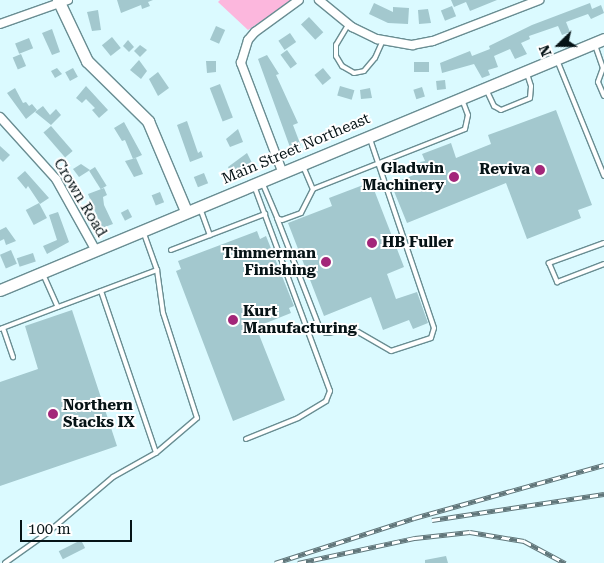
<!DOCTYPE html>
<style>
body{margin:0}
#map{position:relative;width:604px;height:563px;overflow:hidden;background:#dbfaff;font-family:"Roboto Serif",serif}
div>[style]{position:absolute}
.green>*{inset:0;background:#fcb7dd}
.building>*{inset:0;background:#a3c8ce;transform-origin:0 0}
.roads{filter:drop-shadow(1px 0 #698d92) drop-shadow(-1px 0 #698d92) drop-shadow(0 1px #698d92) drop-shadow(0 -1px #698d92)}
.lane>*{height:4px;margin:-2px;padding:0 2px;transform-origin:2px;border-radius:2px;background:#fff}
.street>*{height:8px;margin:-4px;padding:0 4px;transform-origin:4px;border-radius:4px;background:#fff}
.secondary>*{height:11px;margin:-5.5px;padding:0 5.5px;transform-origin:5.5px;border-radius:5.5px;background:#fff}
.rail>*{height:4.5px;margin-top:-2.25px;transform-origin:0;background:repeating-linear-gradient(90deg,#fff 0 8px,#61767a 0 16px);box-sizing:border-box;border-block:1px solid #61767a}
.dots>*{width:14px;height:14px;translate:-50% -50%;box-sizing:border-box;border:2px solid #fff;border-radius:50%}
span{translate:-50% -50%;white-space:nowrap;text-align:center;line-height:1.15;-webkit-text-stroke:4px #fff;paint-order:stroke}
.street-label{font-size:15px;color:#061316}
.poi-label{font-size:15px;color:#061316;font-weight:700}
.right{translate:-100% -50%;text-align:right}
.left{translate:0 -50%;text-align:left}
.north{position:absolute;left:534px;top:20px;width:50px;height:50px;-webkit-text-stroke:4px #fff;paint-order:stroke;rotate:248deg;font-size:14px;font-weight:700;line-height:20px;text-align:center;color:#061316}
.north::after{content:'';display:block;margin:auto;width:18px;height:22px;background:#061316;clip-path:polygon(50% 0,100% 100%,50% 72%,0 100%)}
.scale{position:absolute;left:20px;top:520px;width:112px;height:22px;box-sizing:border-box;border:2px solid #061316;border-top:0;padding-left:6px;font-size:15px;line-height:18px;white-space:nowrap;color:#061316;-webkit-text-stroke:4px #fff;paint-order:stroke}
</style>
<div id="map">
<div class="green">
<i style="clip-path:polygon(220px 0,293px 0,248px 30px,218px 2px)"></i>
</div>
<div class="building">
<i style="clip-path:polygon(117px 0,153px 0,148px 2px,150px 6px,142px 9px,141px 5px,121px 13px)"></i>
<i style="clip-path:polygon(451px 0,497px 0,470px 11px,466px 2px,454px 7px)"></i>
<i style="clip-path:polygon(374px 3px,393px 12px,393px 7px,409px 8px,408px 24px,388px 23px,369px 14px)"></i>
<i style="clip-path:polygon(590px 3px,592px 9px,601px 5px,604px 13px,591px 19px,588px 14px,566px 22px,570px 32px,562px 35px,558px 26px,529px 36px,530px 39px,521px 43px,527px 54px,515px 59px,510px 49px,494px 56px,498px 67px,488px 70px,490px 75px,482px 78px,474px 64px,442px 73px,440px 63px,470px 51px,472px 56px,490px 49px,489px 46px,532px 25px)"></i>
<i style="left:452px;top:6px;width:11px;height:12px;rotate:68deg"></i>
<i style="clip-path:polygon(428px 9px,431px 23px,419px 24px,418px 10px)"></i>
<i style="clip-path:polygon(98px 10px,101px 30px,92px 31px,87px 12px)"></i>
<i style="left:309px;top:17px;width:21px;height:11px;rotate:47deg"></i>
<i style="left:216px;top:26px;width:10px;height:15px;rotate:24deg"></i>
<i style="clip-path:polygon(52px 29px,60px 52px,52px 55px,42px 33px)"></i>
<i style="left:290px;top:33px;width:11px;height:14px;rotate:56deg"></i>
<i style="left:112px;top:37px;width:14px;height:13px;rotate:51deg"></i>
<i style="left:29px;top:38px;width:11px;height:15px;rotate:68deg"></i>
<i style="clip-path:polygon(128px 40px,134px 47px,129px 52px,123px 46px)"></i>
<i style="clip-path:polygon(140px 45px,147px 50px,140px 57px,134px 51px)"></i>
<i style="left:287px;top:50px;width:17px;height:8px;rotate:54deg"></i>
<i style="left:21px;top:54px;width:13px;height:9px;rotate:67deg"></i>
<i style="clip-path:polygon(267px 55px,279px 74px,276px 75px,298px 123px,293px 125px,301px 146px,291px 150px,258px 59px)"></i>
<i style="clip-path:polygon(139px 60px,147px 71px,141px 79px,130px 70px)"></i>
<i style="clip-path:polygon(206px 61px,216px 61px,216px 72px,207px 73px)"></i>
<i style="left:429px;top:62px;width:10px;height:15px;rotate:90deg"></i>
<i style="clip-path:polygon(57px 68px,62px 74px,55px 78px,51px 71px)"></i>
<i style="left:73px;top:68px;width:10px;height:9px;rotate:61deg"></i>
<i style="left:323px;top:68px;width:13px;height:11px;rotate:51deg"></i>
<i style="clip-path:polygon(158px 72px,169px 88px,158px 96px,149px 79px)"></i>
<i style="left:445px;top:80px;width:9px;height:9px;rotate:84deg"></i>
<i style="left:220px;top:84px;width:36px;height:11px;rotate:69deg"></i>
<i style="clip-path:polygon(86px 86px,108px 110px,99px 118px,92px 110px,95px 108px,86px 99px,82px 103px,76px 98px)"></i>
<i style="left:340px;top:86px;width:15px;height:10px;rotate:16deg"></i>
<i style="left:422px;top:87px;width:10px;height:9px;rotate:73deg"></i>
<i style="clip-path:polygon(15px 88px,23px 103px,26px 102px,29px 106px,32px 104px,37px 110px,26px 119px,7px 93px)"></i>
<i style="clip-path:polygon(370px 88px,372px 98px,361px 99px,360px 90px)"></i>
<i style="clip-path:polygon(43px 106px,50px 115px,56px 109px,61px 115px,51px 125px,35px 112px)"></i>
<i style="clip-path:polygon(556px 110px,592px 205px,578px 210px,581px 218px,527px 239px,506px 183px,407px 223px,391px 184px,424px 171px,420px 162px,425px 161px,422px 154px,451px 143px,456px 158px,491px 144px,488px 135px)"></i>
<i style="clip-path:polygon(187px 121px,198px 153px,201px 151px,203px 157px,190px 162px,177px 125px)"></i>
<i style="clip-path:polygon(124px 122px,142px 155px,133px 159px,125px 140px,122px 141px,114px 128px)"></i>
<i style="left:51px;top:126px;width:33px;height:10px;rotate:49deg"></i>
<i style="clip-path:polygon(238px 129px,243px 142px,230px 147px,226px 139px)"></i>
<i style="clip-path:polygon(0 146px,10px 155px,3px 162px,0 159px)"></i>
<i style="clip-path:polygon(247px 153px,253px 165px,231px 175px,228px 167px)"></i>
<i style="clip-path:polygon(136px 158px,143px 174px,134px 177px,125px 161px)"></i>
<i style="clip-path:polygon(81px 164px,90px 170px,79px 177px,73px 169px)"></i>
<i style="left:95px;top:167px;width:22px;height:7px;rotate:58deg"></i>
<i style="clip-path:polygon(25px 171px,49px 198px,40px 204px,28px 186px,26px 189px,17px 178px)"></i>
<i style="left:204px;top:173px;width:11px;height:11px;rotate:68deg"></i>
<i style="clip-path:polygon(371px 182px,404px 267px,387px 274px,396px 299px,417px 292px,428px 323px,413px 329px,409px 320px,383px 330px,371px 297px,324px 316px,288px 223px,332px 206px,329px 198px)"></i>
<i style="clip-path:polygon(104px 188px,107px 195px,103px 197px,104px 205px,113px 224px,102px 228px,88px 194px)"></i>
<i style="left:160px;top:192px;width:11px;height:9px;rotate:68deg"></i>
<i style="left:39px;top:203px;width:17px;height:15px;rotate:62deg"></i>
<i style="left:128px;top:209px;width:9px;height:8px;rotate:63deg"></i>
<i style="clip-path:polygon(58px 212px,69px 242px,47px 254px,43px 246px,57px 240px,49px 215px)"></i>
<i style="clip-path:polygon(6px 227px,16px 241px,6px 245px,4px 239px,0 241px,0 230px)"></i>
<i style="clip-path:polygon(257px 231px,260px 239px,266px 236px,294px 306px,289px 308px,291px 313px,256px 327px,285px 400px,233px 421px,176px 271px,181px 269px,178px 261px)"></i>
<i style="left:11px;top:250px;width:15px;height:12px;rotate:67deg"></i>
<i style="left:33px;top:253px;width:9px;height:17px;rotate:72deg"></i>
<i style="clip-path:polygon(72px 310px,117px 446px,0 486px,0 382px,38px 369px,25px 326px)"></i>
<i style="left:81px;top:540px;width:9px;height:25px;rotate:63deg"></i>
<i style="clip-path:polygon(446px 556px,448px 563px,425px 563px,425px 560px)"></i>
</div>
<div class="roads">
<div class="lane">
<i style="left:348px;top:25px;width:23px;rotate:121deg"></i>
<i style="left:336px;top:45px;width:11px;rotate:90deg"></i>
<i style="left:336px;top:56px;width:12px;rotate:59deg"></i>
<i style="left:342px;top:66px;width:14px;rotate:30deg"></i>
<i style="left:354px;top:73px;width:10px;rotate:-11deg"></i>
<i style="left:364px;top:71px;width:17px;rotate:-50deg"></i>
<i style="left:375px;top:58px;width:20px;rotate:-66deg"></i>
<i style="left:595px;top:45px;width:24px;rotate:71deg"></i>
<i style="left:603px;top:68px;width:15px;rotate:110deg"></i>
<i style="left:598px;top:82px;width:15px;rotate:67deg"></i>
<i style="left:557px;top:60px;width:125px;rotate:67.9deg"></i>
<i style="left:486px;top:89px;width:19px;rotate:65deg"></i>
<i style="left:494px;top:106px;width:8px;rotate:30deg"></i>
<i style="left:501px;top:110px;width:31px;rotate:-22deg"></i>
<i style="left:530px;top:98px;width:12px;rotate:-85deg"></i>
<i style="left:531px;top:86px;width:13px;rotate:-108deg"></i>
<i style="left:303px;top:166px;width:25px;rotate:67deg"></i>
<i style="left:262px;top:182px;width:39px;rotate:67deg"></i>
<i style="left:277px;top:218px;width:5px;rotate:22deg"></i>
<i style="left:282px;top:220px;width:20px;rotate:-20deg"></i>
<i style="left:301px;top:213px;width:27px;rotate:-63deg"></i>
<i style="left:313px;top:189px;width:163px;rotate:-21.5deg"></i>
<i style="left:465px;top:129px;width:14px;rotate:-78deg"></i>
<i style="left:468px;top:115px;width:17px;rotate:-111deg"></i>
<i style="left:200px;top:208px;width:29px;rotate:70deg"></i>
<i style="left:277px;top:218px;width:119px;rotate:68.8deg"></i>
<i style="left:320px;top:329px;width:7px;rotate:34deg"></i>
<i style="left:326px;top:333px;width:27px;rotate:-8deg"></i>
<i style="left:353px;top:329px;width:44px;rotate:30.1deg"></i>
<i style="left:391px;top:351px;width:42px;rotate:-18deg"></i>
<i style="left:431px;top:338px;width:10px;rotate:-73deg"></i>
<i style="left:434px;top:328px;width:200px;rotate:-108.7deg"></i>
<i style="left:604px;top:243px;width:59px;rotate:160deg"></i>
<i style="left:549px;top:263px;width:21px;rotate:67deg"></i>
<i style="left:557px;top:282px;width:50px;rotate:-21deg"></i>
<i style="left:171px;top:250px;width:101px;rotate:-21deg"></i>
<i style="left:43px;top:274px;width:36px;rotate:66deg"></i>
<i style="left:58px;top:307px;width:106px;rotate:-20.5deg"></i>
<i style="left:101px;top:291px;width:171px;rotate:71.2deg"></i>
<i style="left:3px;top:328px;width:31px;rotate:71deg"></i>
<i style="left:0;top:329px;width:62px;rotate:-20.8deg"></i>
<i style="left:246px;top:439px;width:56px;rotate:-22deg"></i>
<i style="left:298px;top:418px;width:33px;rotate:-31deg"></i>
<i style="left:326px;top:401px;width:11px;rotate:-68deg"></i>
<i style="left:330px;top:391px;width:220px;rotate:-110.3deg"></i>
<i style="left:5px;top:563px;width:50px;rotate:-35.3deg"></i>
<i style="left:46px;top:534px;width:88px;rotate:-40.4deg"></i>
<i style="left:113px;top:477px;width:49px;rotate:-29.2deg"></i>
<i style="left:156px;top:453px;width:54px;rotate:-40.5deg"></i>
<i style="left:197px;top:418px;width:110px;rotate:-107.9deg"></i>
<i style="left:163px;top:313px;width:43px;rotate:-97.9deg"></i>
<i style="left:157px;top:270px;width:41px;rotate:-109.7deg"></i>
</div>
<div class="street">
<i style="left:319px;top:0;width:43px;rotate:39.3deg"></i>
<i style="left:352px;top:27px;width:28px;rotate:26deg"></i>
<i style="left:377px;top:39px;width:36px;rotate:10deg"></i>
<i style="left:412px;top:45px;width:21px;rotate:-11deg"></i>
<i style="left:433px;top:41px;width:114px;rotate:-21.1deg"></i>
<i style="left:0;top:24px;width:72px;rotate:-19.4deg"></i>
<i style="left:0;top:117px;width:84px;rotate:47.9deg"></i>
<i style="left:56px;top:179px;width:80px;rotate:60.9deg"></i>
<i style="left:282px;top:171px;width:116px;rotate:-110.8deg"></i>
<i style="left:241px;top:63px;width:24px;rotate:-73deg"></i>
<i style="left:248px;top:40px;width:11px;rotate:-49deg"></i>
<i style="left:255px;top:32px;width:54px;rotate:-36deg"></i>
</div>
<div class="secondary">
<i style="left:58px;top:0;width:68px;rotate:64.6deg"></i>
<i style="left:87px;top:61px;width:86px;rotate:44.5deg"></i>
<i style="left:148px;top:121px;width:98px;rotate:67.1deg"></i>
<i style="left:0;top:290px;width:654px;rotate:-22.57deg"></i>
</div>
</div>
<div class="rail">
<i style="left:432px;top:520px;width:174px;rotate:-8.6deg"></i>
<i style="left:275px;top:563px;width:146px;rotate:-17.9deg"></i>
<i style="left:414px;top:518px;width:197px;rotate:-15.6deg"></i>
<i style="left:298px;top:563px;width:120px;rotate:-12.1deg"></i>
<i style="left:415px;top:538px;width:55px;rotate:-6.2deg"></i>
<i style="left:470px;top:532px;width:55px;rotate:9.5deg"></i>
<i style="left:524px;top:541px;width:47px;rotate:28.2deg"></i>
</div>
<div class="dots">
<i style="left:540px;top:170px;background:#a32679"></i>
<i style="left:454px;top:177px;background:#a32679"></i>
<i style="left:372px;top:243px;background:#a32679"></i>
<i style="left:326px;top:262px;background:#a32679"></i>
<i style="left:233px;top:320px;background:#a32679"></i>
<i style="left:53px;top:414px;background:#a32679"></i>
</div>
<div class="street-label">
<span style="left:296px;top:149px;rotate:-23deg">Main Street Northeast</span>
<span style="left:80px;top:198px;rotate:59deg">Crown Road</span>
</div>
<div class="poi-label">
<span class="right" style="left:444px;top:177px">Gladwin<br>Machinery</span>
<span class="right" style="left:530px;top:170px">Reviva</span>
<span class="left" style="left:382px;top:243px">HB Fuller</span>
<span class="right" style="left:316px;top:262px">Timmerman<br>Finishing</span>
<span class="left" style="left:243px;top:320px">Kurt<br>Manufacturing</span>
<span class="left" style="left:63px;top:414px">Northern<br>Stacks IX</span>
</div>
<div class="north">N</div>
<div class="scale">100 m</div>
</div>
